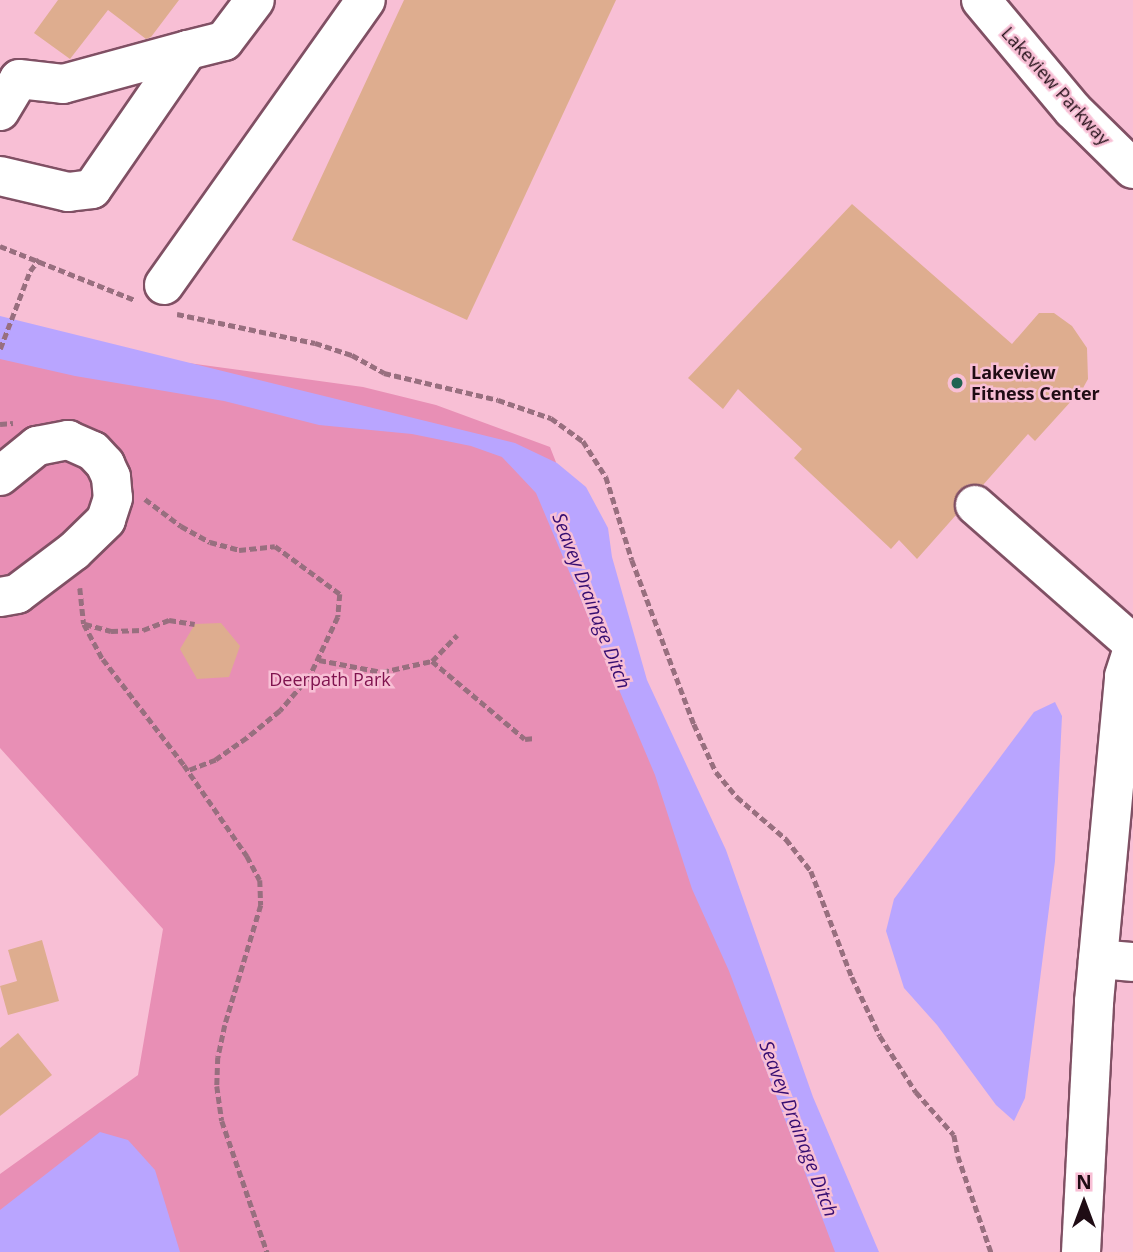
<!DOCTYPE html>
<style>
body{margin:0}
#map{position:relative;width:1133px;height:1252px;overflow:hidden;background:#f8bfd5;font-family:"Open Sans",sans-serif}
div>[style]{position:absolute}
.green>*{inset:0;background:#e88fb5}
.water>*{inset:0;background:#b9a5ff}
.building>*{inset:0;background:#dead8f}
.path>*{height:4.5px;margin-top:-2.25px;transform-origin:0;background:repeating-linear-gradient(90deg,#986f7f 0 7px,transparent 0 10.5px)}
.roads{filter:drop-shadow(2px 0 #805064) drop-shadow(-2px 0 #805064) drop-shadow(0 2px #805064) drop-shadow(0 -2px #805064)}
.minor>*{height:38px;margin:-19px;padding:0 19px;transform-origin:19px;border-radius:19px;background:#fff}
.dots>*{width:19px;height:19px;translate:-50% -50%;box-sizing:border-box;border:4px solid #f8bfd5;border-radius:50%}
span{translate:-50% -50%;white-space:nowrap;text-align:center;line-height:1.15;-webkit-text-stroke:5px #f8bfd5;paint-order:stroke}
.street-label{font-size:18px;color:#1f0c14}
.poi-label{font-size:18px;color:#1f0c14;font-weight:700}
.left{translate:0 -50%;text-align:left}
.park-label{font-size:18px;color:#7f124e}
.water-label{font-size:19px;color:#360d71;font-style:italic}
.north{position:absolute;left:1049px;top:1168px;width:70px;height:70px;-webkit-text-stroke:5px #f8bfd5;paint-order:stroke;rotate:0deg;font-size:19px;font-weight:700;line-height:28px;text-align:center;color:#1f0c14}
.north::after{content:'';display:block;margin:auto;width:24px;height:32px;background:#1f0c14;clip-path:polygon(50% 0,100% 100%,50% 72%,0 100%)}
</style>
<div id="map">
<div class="green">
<i style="clip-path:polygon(0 329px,144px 357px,363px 387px,436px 405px,550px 447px,867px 1252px,0 1252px,0 1174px,138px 1075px,163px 929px,0 748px)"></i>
</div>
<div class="water">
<i style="clip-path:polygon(0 316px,515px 443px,557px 463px,586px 487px,608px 528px,612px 557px,647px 680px,726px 850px,813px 1097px,879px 1252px,835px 1252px,729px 971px,692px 889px,655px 775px,536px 493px,502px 457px,471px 446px,412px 434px,319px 425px,224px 401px,75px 376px,0 359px)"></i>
<i style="clip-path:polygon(1055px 702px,1062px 716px,1055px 861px,1025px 1098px,1014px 1121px,996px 1105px,937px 1025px,904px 988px,886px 931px,894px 899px,1034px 712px)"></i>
<i style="clip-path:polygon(100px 1132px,128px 1140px,155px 1170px,180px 1252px,0 1252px,0 1210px)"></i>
</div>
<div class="building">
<i style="clip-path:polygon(58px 0,179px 0,151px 37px,146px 39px,108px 10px,70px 59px,34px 33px)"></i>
<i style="clip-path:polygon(404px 0,616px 0,467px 320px,292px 240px)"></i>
<i style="clip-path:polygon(852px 204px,1012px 344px,1039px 313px,1054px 313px,1072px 326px,1087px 348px,1088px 379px,1083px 388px,1035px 441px,1028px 434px,983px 485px,969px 484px,959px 490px,954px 501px,956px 515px,917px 559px,899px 540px,891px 549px,794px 458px,802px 449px,738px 389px,723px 409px,688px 378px)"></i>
<i style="clip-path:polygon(221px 623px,240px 646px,229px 677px,197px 679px,180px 649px,195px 624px)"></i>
<i style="clip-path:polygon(42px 940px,59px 1001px,8px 1015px,0 986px,17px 981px,8px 950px)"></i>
<i style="clip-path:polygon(18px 1033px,52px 1075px,0 1116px,0 1048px)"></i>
</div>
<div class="path">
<i style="left:0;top:246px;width:145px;rotate:21.8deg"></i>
<i style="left:177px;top:314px;width:141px;rotate:11.9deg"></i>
<i style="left:315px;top:343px;width:39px;rotate:18deg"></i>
<i style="left:352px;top:355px;width:37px;rotate:29deg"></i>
<i style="left:384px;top:373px;width:117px;rotate:13.3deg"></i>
<i style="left:498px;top:400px;width:56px;rotate:18.8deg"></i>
<i style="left:551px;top:418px;width:39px;rotate:36deg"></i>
<i style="left:583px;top:441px;width:43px;rotate:57.4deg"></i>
<i style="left:606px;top:477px;width:87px;rotate:72.6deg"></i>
<i style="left:632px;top:560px;width:175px;rotate:69.3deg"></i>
<i style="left:694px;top:724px;width:53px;rotate:65.4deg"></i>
<i style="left:716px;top:772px;width:33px;rotate:50deg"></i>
<i style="left:737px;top:797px;width:65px;rotate:40.6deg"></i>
<i style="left:786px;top:839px;width:41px;rotate:52deg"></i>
<i style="left:811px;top:871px;width:114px;rotate:68.9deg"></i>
<i style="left:852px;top:977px;width:65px;rotate:64.6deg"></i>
<i style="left:880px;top:1036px;width:67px;rotate:57.3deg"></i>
<i style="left:916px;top:1092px;width:57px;rotate:48.5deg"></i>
<i style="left:954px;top:1135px;width:21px;rotate:79deg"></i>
<i style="left:958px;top:1156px;width:102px;rotate:71deg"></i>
<i style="left:0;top:349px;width:84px;rotate:-69deg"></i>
<i style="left:30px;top:271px;width:15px;rotate:-53deg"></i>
<i style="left:0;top:424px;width:13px;rotate:-4deg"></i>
<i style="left:145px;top:499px;width:45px;rotate:36.9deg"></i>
<i style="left:181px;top:526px;width:33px;rotate:29deg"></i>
<i style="left:210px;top:542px;width:30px;rotate:15deg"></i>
<i style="left:239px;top:550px;width:36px;rotate:-6deg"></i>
<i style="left:275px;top:546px;width:81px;rotate:36.4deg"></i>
<i style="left:340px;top:594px;width:23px;rotate:95deg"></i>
<i style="left:338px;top:617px;width:65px;rotate:115.4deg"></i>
<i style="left:310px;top:676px;width:46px;rotate:130.6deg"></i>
<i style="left:280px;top:711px;width:43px;rotate:140.7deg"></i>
<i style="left:247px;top:738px;width:38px;rotate:145deg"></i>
<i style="left:216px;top:760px;width:30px;rotate:159deg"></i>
<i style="left:80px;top:588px;width:36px;rotate:84deg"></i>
<i style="left:84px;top:624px;width:40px;rotate:62deg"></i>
<i style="left:103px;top:659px;width:133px;rotate:52.6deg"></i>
<i style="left:184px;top:765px;width:111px;rotate:55.3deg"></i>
<i style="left:247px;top:856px;width:27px;rotate:62deg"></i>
<i style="left:260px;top:880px;width:25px;rotate:88deg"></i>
<i style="left:261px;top:905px;width:125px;rotate:106.7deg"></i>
<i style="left:225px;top:1025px;width:33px;rotate:102deg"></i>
<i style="left:218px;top:1057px;width:29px;rotate:92deg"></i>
<i style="left:217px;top:1086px;width:35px;rotate:82deg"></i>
<i style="left:222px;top:1121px;width:139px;rotate:71deg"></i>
<i style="left:85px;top:624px;width:27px;rotate:15deg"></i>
<i style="left:111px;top:631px;width:32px;rotate:-2deg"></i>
<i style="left:143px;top:630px;width:28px;rotate:-21deg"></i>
<i style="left:169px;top:620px;width:26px;rotate:9deg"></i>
<i style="left:319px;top:660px;width:64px;rotate:10.8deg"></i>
<i style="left:382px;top:672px;width:51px;rotate:-12.4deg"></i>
<i style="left:432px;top:661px;width:36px;rotate:-46deg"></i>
<i style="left:432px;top:661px;width:121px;rotate:40deg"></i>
<i style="left:525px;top:739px;width:10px;rotate:-6deg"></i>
</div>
<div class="roads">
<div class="minor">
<i style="left:981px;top:0;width:143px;rotate:50.1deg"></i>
<i style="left:1073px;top:110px;width:84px;rotate:44.5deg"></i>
<i style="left:0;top:111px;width:37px;rotate:-59deg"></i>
<i style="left:19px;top:79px;width:44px;rotate:6.5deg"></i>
<i style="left:63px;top:84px;width:130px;rotate:-15.2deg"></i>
<i style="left:0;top:176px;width:70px;rotate:13.2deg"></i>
<i style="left:68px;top:192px;width:24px;rotate:-7deg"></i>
<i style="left:92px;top:189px;width:169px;rotate:-55.4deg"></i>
<i style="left:188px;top:50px;width:37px;rotate:-14deg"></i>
<i style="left:224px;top:41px;width:51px;rotate:-52.9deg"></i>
<i style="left:164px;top:285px;width:349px;rotate:-54.7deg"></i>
<i style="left:0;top:476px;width:48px;rotate:-39deg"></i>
<i style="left:37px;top:446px;width:32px;rotate:-11deg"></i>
<i style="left:68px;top:440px;width:27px;rotate:24deg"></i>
<i style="left:93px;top:451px;width:18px;rotate:47deg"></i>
<i style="left:105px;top:464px;width:14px;rotate:65deg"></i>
<i style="left:111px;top:477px;width:21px;rotate:85deg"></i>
<i style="left:113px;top:498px;width:23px;rotate:108deg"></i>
<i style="left:106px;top:520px;width:45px;rotate:135.9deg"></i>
<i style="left:74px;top:551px;width:71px;rotate:143deg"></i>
<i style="left:17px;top:594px;width:17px;rotate:170deg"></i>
<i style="left:975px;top:505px;width:210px;rotate:41.3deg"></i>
<i style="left:1098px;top:959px;width:35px;rotate:5deg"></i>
<i style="left:1081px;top:1252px;width:250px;rotate:-87deg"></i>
<i style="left:1094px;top:1002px;width:327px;rotate:-84.7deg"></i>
<i style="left:1124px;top:676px;width:29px;rotate:-72deg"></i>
</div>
</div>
<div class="dots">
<i style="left:957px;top:383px;background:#216352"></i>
</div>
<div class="street-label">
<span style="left:1056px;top:86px;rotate:48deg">Lakeview Parkway</span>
</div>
<div class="poi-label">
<span class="left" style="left:971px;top:383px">Lakeview<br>Fitness Center</span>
</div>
<div class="park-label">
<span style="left:330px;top:679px">Deerpath Park</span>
</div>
<div class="water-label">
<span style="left:591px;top:601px;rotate:69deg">Seavey Drainage Ditch</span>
<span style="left:798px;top:1129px;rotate:69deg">Seavey Drainage Ditch</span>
</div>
<div class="north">N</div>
</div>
